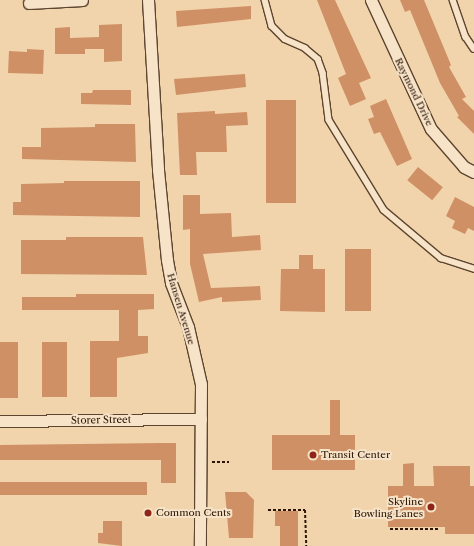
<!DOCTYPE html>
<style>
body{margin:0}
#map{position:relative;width:474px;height:546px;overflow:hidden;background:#f1d4ab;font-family:"Libre Caslon Text",serif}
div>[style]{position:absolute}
.building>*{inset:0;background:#d09065;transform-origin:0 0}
.path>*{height:2px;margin-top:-1px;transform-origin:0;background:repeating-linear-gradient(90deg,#2c1506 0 3px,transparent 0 5px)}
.roads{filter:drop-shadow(1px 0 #5d452f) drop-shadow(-1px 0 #5d452f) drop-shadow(0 1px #5d452f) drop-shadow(0 -1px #5d452f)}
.lane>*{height:5.5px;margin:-2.75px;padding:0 2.75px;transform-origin:2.75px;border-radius:2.75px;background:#f6e3c8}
.street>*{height:11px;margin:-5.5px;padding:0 5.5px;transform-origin:5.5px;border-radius:5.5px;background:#f6e3c8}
.dots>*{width:11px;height:11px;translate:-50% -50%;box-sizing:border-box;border:2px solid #f6e3c8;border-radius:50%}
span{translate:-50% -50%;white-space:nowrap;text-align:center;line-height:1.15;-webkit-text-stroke:4px #f6e3c8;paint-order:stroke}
.street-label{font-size:10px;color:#2c1506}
.poi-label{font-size:10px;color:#2c1506}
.left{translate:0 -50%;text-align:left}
.right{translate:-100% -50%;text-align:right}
</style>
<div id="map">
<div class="building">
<i style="clip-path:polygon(317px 0,335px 0,371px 78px,359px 83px,366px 99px,350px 106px,338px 78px,346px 74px)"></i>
<i style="clip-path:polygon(400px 0,424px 0,451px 65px,449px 67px,466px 97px,462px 99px,474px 111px,474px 134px,457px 117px,459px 116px,440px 83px,410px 10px,405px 12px)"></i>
<i style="clip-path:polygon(251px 6px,251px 19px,177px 27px,176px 11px)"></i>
<i style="clip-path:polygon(122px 24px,122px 61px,104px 62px,104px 49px,85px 49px,85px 54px,55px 54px,55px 28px,70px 27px,70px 38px,99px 37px,99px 25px)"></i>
<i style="clip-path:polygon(27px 49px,44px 50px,43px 74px,8px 73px,9px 51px,27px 52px)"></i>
<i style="clip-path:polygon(245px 74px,246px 87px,176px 95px,174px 79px)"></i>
<i style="clip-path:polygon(93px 90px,131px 90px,131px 105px,81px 104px,81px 93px,92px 93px)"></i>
<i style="clip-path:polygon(386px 99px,412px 159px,397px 166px,380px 132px,374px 134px,368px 119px,374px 117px,370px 106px)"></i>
<i style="left:266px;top:100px;width:30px;height:103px"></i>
<i style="clip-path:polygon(215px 111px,215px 114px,247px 112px,248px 125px,226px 126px,227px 152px,196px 152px,197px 175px,180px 175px,177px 113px)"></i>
<i style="clip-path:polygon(95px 124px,135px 124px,136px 162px,22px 159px,22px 147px,41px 147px,41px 128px,95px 127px)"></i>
<i style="left:418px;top:167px;width:32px;height:17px;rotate:39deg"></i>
<i style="clip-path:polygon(64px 181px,140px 181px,140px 217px,13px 215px,13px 202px,21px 202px,21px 184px,64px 183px)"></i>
<i style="clip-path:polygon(183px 195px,200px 195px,200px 214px,231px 213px,232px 237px,260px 235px,261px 250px,203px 254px,211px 288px,260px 286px,261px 300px,222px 302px,222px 297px,199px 302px,190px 264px,190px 229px,183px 230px)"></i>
<i style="clip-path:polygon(455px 197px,474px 207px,474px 231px,468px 228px,465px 234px,452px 228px,455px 221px,446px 216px)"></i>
<i style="clip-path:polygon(66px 237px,143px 237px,147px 275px,21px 274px,21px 240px,66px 240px)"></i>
<i style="left:345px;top:249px;width:26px;height:62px"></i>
<i style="clip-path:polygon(299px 255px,313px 255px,313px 269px,325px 269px,325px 312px,280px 311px,281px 269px,299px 269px)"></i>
<i style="clip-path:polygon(76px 294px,154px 294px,154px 309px,138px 310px,138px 336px,148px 336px,148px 353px,117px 358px,117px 397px,90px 397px,90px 341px,119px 341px,119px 310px,22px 310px,22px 297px,76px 297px)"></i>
<i style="left:0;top:342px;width:18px;height:56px"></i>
<i style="left:42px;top:342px;width:25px;height:55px"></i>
<i style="clip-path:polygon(330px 400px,340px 400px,340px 435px,355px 435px,355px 470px,272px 470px,272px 435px,330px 435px)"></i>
<i style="clip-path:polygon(161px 443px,176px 443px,176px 483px,161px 483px,161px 460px,0 460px,0 445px)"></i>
<i style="clip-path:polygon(414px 463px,414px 486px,434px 486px,433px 466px,470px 466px,470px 486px,474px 486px,474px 534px,445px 534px,445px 527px,388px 527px,388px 486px,403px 486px,403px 464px)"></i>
<i style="left:0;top:482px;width:147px;height:13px"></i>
<i style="clip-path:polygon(225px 492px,246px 492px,254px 500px,253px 538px,229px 538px)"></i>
<i style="clip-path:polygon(275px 511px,298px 511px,298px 546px,280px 546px,280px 526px,275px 526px)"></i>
<i style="clip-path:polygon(103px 521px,122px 521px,122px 546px,98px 543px,98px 533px,103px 533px)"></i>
</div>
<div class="path">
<i style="left:212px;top:462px;width:17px"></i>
<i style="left:268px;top:510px;width:37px"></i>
<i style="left:305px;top:510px;width:36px;rotate:88deg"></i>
<i style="left:390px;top:529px;width:50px"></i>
</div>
<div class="roads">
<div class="lane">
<i style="left:265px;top:0;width:27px;rotate:75deg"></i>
<i style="left:272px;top:26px;width:18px;rotate:45deg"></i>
<i style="left:285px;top:39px;width:22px;rotate:24deg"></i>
<i style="left:305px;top:48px;width:17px;rotate:40deg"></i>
<i style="left:318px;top:59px;width:15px;rotate:70deg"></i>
<i style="left:323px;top:73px;width:47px;rotate:82.7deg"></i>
<i style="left:329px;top:120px;width:105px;rotate:58.6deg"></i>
<i style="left:384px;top:210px;width:75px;rotate:40.1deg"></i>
<i style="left:441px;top:258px;width:35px;rotate:18deg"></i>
<i style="left:453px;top:0;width:39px;rotate:71deg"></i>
<i style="left:466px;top:37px;width:14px;rotate:56deg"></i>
</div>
<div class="street">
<i style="left:148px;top:0;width:170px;rotate:86.6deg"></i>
<i style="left:158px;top:170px;width:90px;rotate:84.3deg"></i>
<i style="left:167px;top:260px;width:23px;rotate:80deg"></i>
<i style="left:171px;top:283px;width:47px;rotate:68.9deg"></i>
<i style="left:188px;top:327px;width:58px;rotate:77.2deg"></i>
<i style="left:201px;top:384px;width:162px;rotate:90.4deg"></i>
<i style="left:371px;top:0;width:142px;rotate:65.1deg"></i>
<i style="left:431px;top:129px;width:50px;rotate:49deg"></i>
<i style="left:464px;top:167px;width:11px;rotate:27deg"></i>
<i style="left:29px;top:3px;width:53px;rotate:-3.2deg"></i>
<i style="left:0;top:421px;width:201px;rotate:-0.6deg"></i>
</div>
</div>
<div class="dots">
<i style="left:313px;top:455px;background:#8f2418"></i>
<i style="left:431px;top:507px;background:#8f2418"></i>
<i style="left:148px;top:513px;background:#8f2418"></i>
</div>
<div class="street-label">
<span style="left:414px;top:92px;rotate:64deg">Raymond Drive</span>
<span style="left:181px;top:309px;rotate:73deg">Hansen Avenue</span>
<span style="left:101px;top:420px;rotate:-1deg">Storer Street</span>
</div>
<div class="poi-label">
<span class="left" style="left:321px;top:455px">Transit Center</span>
<span class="right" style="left:423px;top:507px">Skyline<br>Bowling Lanes</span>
<span class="left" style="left:156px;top:513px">Common Cents</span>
</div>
</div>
